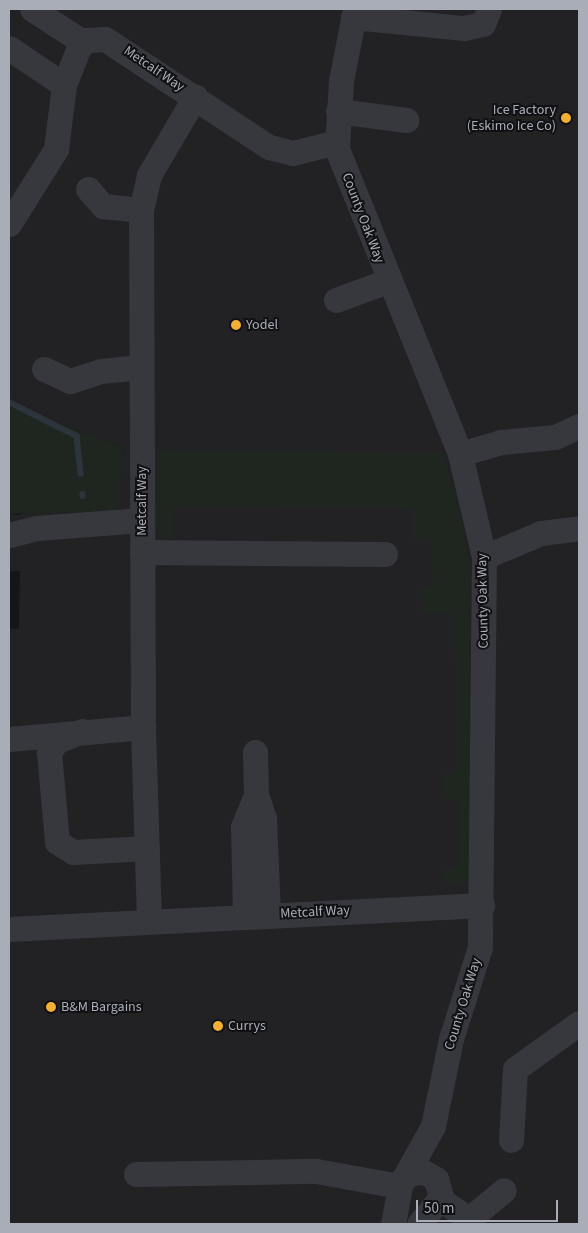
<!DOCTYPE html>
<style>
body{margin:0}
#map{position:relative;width:588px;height:1233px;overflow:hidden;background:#161618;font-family:"Source Sans 3",sans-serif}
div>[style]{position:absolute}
.built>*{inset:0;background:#222225}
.green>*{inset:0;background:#1e261f}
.stream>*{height:5.5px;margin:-2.75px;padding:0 2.75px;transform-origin:2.75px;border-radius:2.75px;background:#2c353c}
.minor>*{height:25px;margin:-12.5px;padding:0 12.5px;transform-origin:12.5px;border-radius:12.5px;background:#37383d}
.dots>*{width:14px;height:14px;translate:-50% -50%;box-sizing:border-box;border:2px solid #111113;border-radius:50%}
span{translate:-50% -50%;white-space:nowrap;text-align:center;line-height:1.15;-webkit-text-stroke:4px #111113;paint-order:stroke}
.street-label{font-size:14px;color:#a8adb8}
.poi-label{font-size:14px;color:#a8adb8}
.right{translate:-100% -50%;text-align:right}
.left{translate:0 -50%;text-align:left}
.frame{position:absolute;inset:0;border:10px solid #a8adb8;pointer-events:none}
.scale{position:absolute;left:416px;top:1200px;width:142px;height:22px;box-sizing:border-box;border:2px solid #a8adb8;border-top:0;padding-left:6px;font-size:15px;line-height:18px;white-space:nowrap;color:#a8adb8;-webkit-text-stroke:4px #111113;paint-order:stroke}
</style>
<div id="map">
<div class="built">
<i style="clip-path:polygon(9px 9px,579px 9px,579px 1224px,9px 1224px,9px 629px,19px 629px,20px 571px,9px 571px,9px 514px,19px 515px,123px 452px,123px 447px,39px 416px,9px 399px)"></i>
</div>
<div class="green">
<i style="clip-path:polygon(9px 399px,39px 416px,123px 447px,118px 511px,9px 514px)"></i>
<i style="clip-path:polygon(158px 451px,441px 452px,459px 506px,470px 569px,469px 883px,444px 883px,444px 868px,454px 868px,460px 861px,459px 801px,444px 797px,444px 774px,457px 773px,454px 613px,423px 613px,422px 587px,433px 586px,432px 538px,413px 538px,413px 508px,174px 506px,173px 545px,158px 533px,154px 520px)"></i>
</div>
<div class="stream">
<i style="left:9px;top:402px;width:76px;rotate:26.6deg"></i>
<i style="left:77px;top:436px;width:38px;rotate:84deg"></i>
<i style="left:83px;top:494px;width:2px;rotate:90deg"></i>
</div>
<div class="minor">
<i style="left:32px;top:9px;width:61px;rotate:32.9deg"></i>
<i style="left:355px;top:9px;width:73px;rotate:101deg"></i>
<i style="left:341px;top:81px;width:68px;rotate:93.4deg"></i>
<i style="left:337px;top:149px;width:329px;rotate:68deg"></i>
<i style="left:460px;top:454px;width:106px;rotate:76.9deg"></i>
<i style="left:484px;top:557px;width:390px;rotate:90.6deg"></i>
<i style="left:480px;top:947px;width:96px;rotate:107.5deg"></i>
<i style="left:451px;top:1039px;width:89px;rotate:101.7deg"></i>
<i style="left:433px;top:1126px;width:60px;rotate:119.1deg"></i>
<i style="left:353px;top:17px;width:112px;rotate:5.7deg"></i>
<i style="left:464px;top:28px;width:19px;rotate:-12deg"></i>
<i style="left:483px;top:24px;width:16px;rotate:-68deg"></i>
<i style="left:9px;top:48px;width:66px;rotate:33.9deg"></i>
<i style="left:64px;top:85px;width:41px;rotate:-68.5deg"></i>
<i style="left:79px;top:47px;width:11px;rotate:-41deg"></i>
<i style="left:87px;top:40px;width:18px;rotate:-3deg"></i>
<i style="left:105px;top:39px;width:196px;rotate:33.4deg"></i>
<i style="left:269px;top:147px;width:25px;rotate:14deg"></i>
<i style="left:293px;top:153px;width:44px;rotate:-14.3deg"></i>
<i style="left:338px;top:111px;width:69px;rotate:7.5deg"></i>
<i style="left:88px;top:189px;width:23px;rotate:49deg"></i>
<i style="left:103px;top:206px;width:38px;rotate:6deg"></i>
<i style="left:9px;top:224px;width:89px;rotate:-57.9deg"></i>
<i style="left:56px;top:149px;width:64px;rotate:-82.9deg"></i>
<i style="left:336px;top:300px;width:54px;rotate:-20.4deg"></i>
<i style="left:44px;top:369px;width:29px;rotate:25deg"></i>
<i style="left:70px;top:381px;width:33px;rotate:-18deg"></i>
<i style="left:101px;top:371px;width:40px;rotate:-5.7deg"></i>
<i style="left:460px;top:454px;width:43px;rotate:-16.3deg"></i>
<i style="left:501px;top:442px;width:54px;rotate:-5.3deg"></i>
<i style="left:555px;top:437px;width:26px;rotate:-25deg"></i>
<i style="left:9px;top:535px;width:29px;rotate:-14deg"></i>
<i style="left:37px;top:528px;width:105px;rotate:-4.4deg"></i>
<i style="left:142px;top:552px;width:243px;rotate:0.5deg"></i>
<i style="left:484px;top:557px;width:62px;rotate:-22.8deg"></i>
<i style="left:541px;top:533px;width:38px;rotate:-7deg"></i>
<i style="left:82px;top:731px;width:27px;rotate:158deg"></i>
<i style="left:57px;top:741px;width:14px;rotate:126deg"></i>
<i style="left:49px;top:752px;width:90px;rotate:84.9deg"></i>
<i style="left:57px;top:842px;width:19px;rotate:32deg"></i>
<i style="left:73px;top:852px;width:74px;rotate:-3.1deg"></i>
<i style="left:9px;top:739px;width:135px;rotate:-5.1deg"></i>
<i style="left:255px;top:752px;width:42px;rotate:88.6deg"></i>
<i style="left:256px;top:794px;width:25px;rotate:72deg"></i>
<i style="left:264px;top:818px;width:96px;rotate:87.6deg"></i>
<i style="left:245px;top:915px;width:88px;rotate:-91.3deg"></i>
<i style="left:243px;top:827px;width:35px;rotate:-68deg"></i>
<i style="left:149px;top:920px;width:193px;rotate:-91.8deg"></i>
<i style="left:143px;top:727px;width:517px;rotate:-90.22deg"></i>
<i style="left:141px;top:210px;width:36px;rotate:-77deg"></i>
<i style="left:149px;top:175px;width:91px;rotate:-59.5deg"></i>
<i style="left:9px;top:929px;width:474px;rotate:-2.9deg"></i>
<i style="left:511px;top:1140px;width:71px;rotate:-86.8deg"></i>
<i style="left:515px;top:1069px;width:79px;rotate:-35.7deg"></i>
<i style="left:136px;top:1174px;width:180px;rotate:-1deg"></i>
<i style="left:316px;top:1171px;width:84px;rotate:10.2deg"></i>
<i style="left:441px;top:1200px;width:34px;rotate:34deg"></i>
<i style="left:469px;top:1219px;width:45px;rotate:-39.6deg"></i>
<i style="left:393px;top:1224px;width:44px;rotate:-79.5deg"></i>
<i style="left:401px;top:1181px;width:13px;rotate:-39deg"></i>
<i style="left:411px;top:1173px;width:13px;rotate:-4deg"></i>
<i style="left:424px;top:1172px;width:14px;rotate:30deg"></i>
<i style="left:436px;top:1179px;width:19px;rotate:74deg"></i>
<i style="left:441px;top:1197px;width:35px;rotate:129deg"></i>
</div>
<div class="dots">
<i style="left:566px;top:118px;background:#f2b134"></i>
<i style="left:236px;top:325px;background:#f2b134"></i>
<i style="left:51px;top:1007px;background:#f2b134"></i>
<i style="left:218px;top:1026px;background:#f2b134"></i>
</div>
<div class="street-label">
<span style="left:154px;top:69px;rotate:34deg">Metcalf Way</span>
<span style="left:363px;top:218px;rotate:69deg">County Oak Way</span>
<span style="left:142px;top:501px;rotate:-90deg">Metcalf Way</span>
<span style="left:483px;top:601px;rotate:-91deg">County Oak Way</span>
<span style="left:315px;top:912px;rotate:-3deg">Metcalf Way</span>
<span style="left:463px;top:1004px;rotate:-73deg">County Oak Way</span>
</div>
<div class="poi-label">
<span class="right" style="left:556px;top:118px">Ice Factory<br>(Eskimo Ice Co)</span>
<span class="left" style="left:246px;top:325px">Yodel</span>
<span class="left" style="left:61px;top:1007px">B&amp;M Bargains</span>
<span class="left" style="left:228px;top:1026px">Currys</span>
</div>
<div class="frame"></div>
<div class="scale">50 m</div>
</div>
